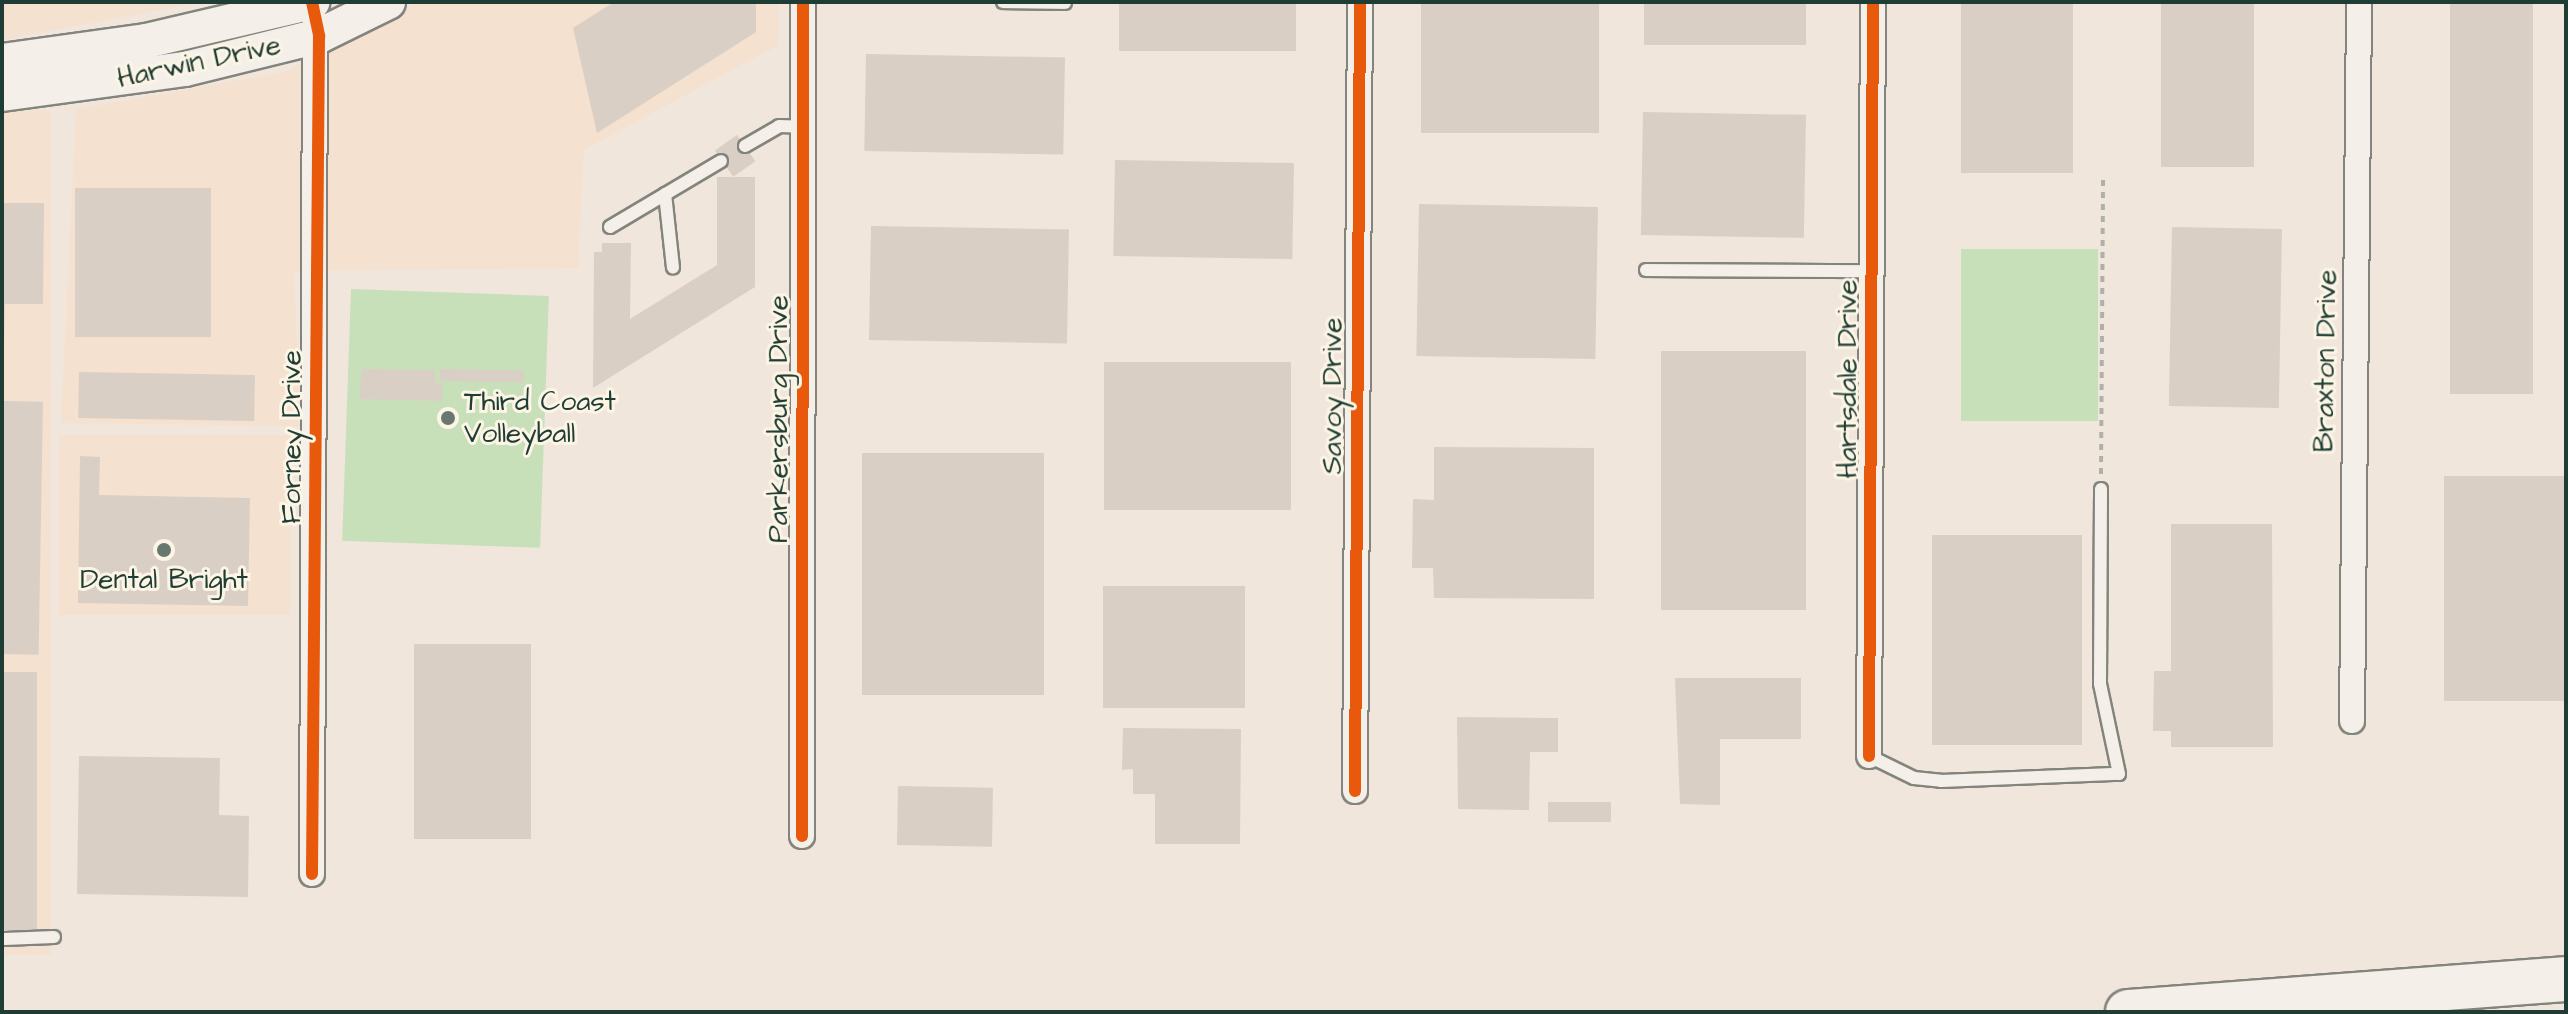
<!DOCTYPE html>
<style>
body{margin:0}
#map{position:relative;width:2568px;height:1014px;overflow:hidden;background:#f1e6db;font-family:"Architects Daughter",sans-serif}
div>[style]{position:absolute}
.built>*{inset:0;background:#f5e1cf;transform-origin:0 0}
.green>*{inset:0;background:#c7e0ba;transform-origin:0 0}
.building>*{inset:0;background:#dacfc4;transform-origin:0 0}
.path>*{height:4px;margin-top:-2px;transform-origin:0;background:repeating-linear-gradient(90deg,#b0b0ab 0 6px,transparent 0 12px)}
.roads{filter:drop-shadow(2px 0 #83847d) drop-shadow(-2px 0 #83847d) drop-shadow(0 2px #83847d) drop-shadow(0 -2px #83847d)}
.service>*{height:12px;margin:-6px;padding:0 6px;transform-origin:6px;border-radius:6px;background:#f4f0e9}
.minor>*{height:24px;margin:-12px;padding:0 12px;transform-origin:12px;border-radius:12px;background:#f4f0e9}
.secondary>*{height:34px;margin:-17px;padding:0 17px;transform-origin:17px;border-radius:17px;background:#f4f0e9}
.motorway>*{height:44px;margin:-22px;padding:0 22px;transform-origin:22px;border-radius:22px;background:#f4f0e9}
.cycleway>*{height:12px;margin:-6px;padding:0 6px;transform-origin:6px;border-radius:6px;background:#e8590c}
.dots>*{width:22px;height:22px;translate:-50% -50%;box-sizing:border-box;border:4px solid #fcf5e5;border-radius:50%}
span{translate:-50% -50%;white-space:nowrap;text-align:center;line-height:1.15;-webkit-text-stroke:6px #fcf5e5;paint-order:stroke}
.street-label{font-size:28px;color:#1f3d34}
.poi-label{font-size:28px;color:#1f3d34}
.left{translate:0 -50%;text-align:left}
.frame{position:absolute;inset:0;border:4px solid #1f3d34;pointer-events:none}
</style>
<div id="map">
<div class="built">
<i style="clip-path:polygon(2px 2px,203px 2px,2px 40px)"></i>
<i style="clip-path:polygon(417px 2px,778px 2px,778px 45px,584px 150px,578px 268px,294px 271px,300px 426px,61px 423px,76px 109px,285px 72px)"></i>
<i style="left:51px;top:110px;width:845px;height:49px;rotate:90deg"></i>
<i style="left:290px;top:435px;width:180px;height:231px;rotate:90deg"></i>
</div>
<div class="green">
<i style="left:1961px;top:249px;width:137px;height:172px"></i>
<i style="left:351px;top:289px;width:198px;height:252px;rotate:2deg"></i>
</div>
<div class="building">
<i style="clip-path:polygon(614px 2px,756px 2px,756px 32px,597px 133px,573px 28px)"></i>
<i style="left:1119px;top:2px;width:177px;height:49px"></i>
<i style="left:1421px;top:2px;width:178px;height:131px"></i>
<i style="left:1644px;top:2px;width:162px;height:43px"></i>
<i style="left:1961px;top:2px;width:112px;height:171px"></i>
<i style="left:2161px;top:2px;width:93px;height:165px"></i>
<i style="left:2450px;top:2px;width:83px;height:392px"></i>
<i style="left:866px;top:54px;width:199px;height:97px;rotate:1deg"></i>
<i style="left:1643px;top:112px;width:163px;height:123px;rotate:1deg"></i>
<i style="left:737px;top:135px;width:32px;height:27px;rotate:55deg"></i>
<i style="left:1115px;top:160px;width:179px;height:96px;rotate:1deg"></i>
<i style="clip-path:polygon(717px 177px,755px 177px,755px 287px,593px 388px,594px 252px,602px 252px,602px 243px,631px 243px,630px 319px,717px 265px)"></i>
<i style="left:75px;top:188px;width:136px;height:149px"></i>
<i style="clip-path:polygon(2px 203px,44px 203px,43px 304px,5px 304px,5px 347px)"></i>
<i style="left:1419px;top:204px;width:179px;height:152px;rotate:1deg"></i>
<i style="left:871px;top:226px;width:198px;height:114px;rotate:1deg"></i>
<i style="left:2172px;top:227px;width:110px;height:179px;rotate:1deg"></i>
<i style="left:1661px;top:351px;width:145px;height:259px"></i>
<i style="left:1104px;top:362px;width:187px;height:148px"></i>
<i style="clip-path:polygon(361px 369px,435px 370px,435px 383px,442px 383px,442px 401px,360px 399px)"></i>
<i style="left:440px;top:369px;width:84px;height:12px;rotate:1deg"></i>
<i style="left:79px;top:372px;width:176px;height:46px;rotate:1deg"></i>
<i style="left:2px;top:401px;width:41px;height:253px;rotate:1deg"></i>
<i style="clip-path:polygon(1434px 447px,1594px 448px,1594px 599px,1434px 598px,1433px 568px,1412px 568px,1413px 499px,1434px 500px)"></i>
<i style="left:862px;top:453px;width:182px;height:242px"></i>
<i style="clip-path:polygon(80px 456px,100px 457px,99px 495px,250px 498px,248px 606px,78px 603px)"></i>
<i style="left:2444px;top:476px;width:122px;height:225px"></i>
<i style="clip-path:polygon(2171px 524px,2272px 524px,2273px 747px,2171px 747px,2171px 731px,2153px 731px,2154px 671px,2171px 671px)"></i>
<i style="left:2082px;top:535px;width:210px;height:150px;rotate:90deg"></i>
<i style="left:1103px;top:586px;width:142px;height:122px"></i>
<i style="left:414px;top:644px;width:117px;height:195px"></i>
<i style="left:2px;top:672px;width:35px;height:258px"></i>
<i style="clip-path:polygon(1675px 678px,1801px 678px,1801px 739px,1720px 739px,1720px 805px,1680px 804px)"></i>
<i style="clip-path:polygon(1457px 717px,1558px 718px,1558px 752px,1530px 752px,1529px 810px,1458px 809px)"></i>
<i style="clip-path:polygon(1123px 728px,1241px 729px,1240px 844px,1155px 844px,1155px 794px,1133px 794px,1133px 769px,1122px 770px)"></i>
<i style="clip-path:polygon(79px 756px,220px 758px,219px 815px,249px 816px,248px 897px,77px 894px)"></i>
<i style="left:898px;top:786px;width:95px;height:59px;rotate:1deg"></i>
<i style="left:1611px;top:802px;width:20px;height:63px;rotate:90deg"></i>
</div>
<div class="path">
<i style="left:2101px;top:474px;width:294px;rotate:-89.6deg"></i>
</div>
<div class="roads">
<div class="service">
<i style="left:1003px;top:2px;width:62px;rotate:0.9deg"></i>
<i style="left:745px;top:146px;width:39px;rotate:-30deg"></i>
<i style="left:779px;top:126px;width:24px;rotate:2deg"></i>
<i style="left:665px;top:194px;width:74px;rotate:83.8deg"></i>
<i style="left:610px;top:227px;width:129px;rotate:-30.7deg"></i>
<i style="left:1646px;top:270px;width:226px;rotate:0.3deg"></i>
<i style="left:1869px;top:756px;width:50px;rotate:26.1deg"></i>
<i style="left:1914px;top:778px;width:27px;rotate:6deg"></i>
<i style="left:1941px;top:781px;width:178px;rotate:-2.3deg"></i>
<i style="left:2119px;top:774px;width:92px;rotate:-101.9deg"></i>
<i style="left:2100px;top:684px;width:195px;rotate:-89.7deg"></i>
<i style="left:2px;top:939px;width:52px;rotate:-2.2deg"></i>
</div>
<div class="minor">
<i style="left:2352px;top:721px;width:719px;rotate:-89.44deg"></i>
<i style="left:1869px;top:756px;width:754px;rotate:-89.7deg"></i>
<i style="left:1355px;top:791px;width:789px;rotate:-89.64deg"></i>
<i style="left:802px;top:836px;width:834px;rotate:-89.93deg"></i>
<i style="left:312px;top:874px;width:853px;rotate:-89.8deg"></i>
</div>
<div class="secondary">
<i style="left:2px;top:61px;width:145px;rotate:-7.9deg"></i>
<i style="left:146px;top:41px;width:171px;rotate:-13.2deg"></i>
<i style="left:2px;top:94px;width:185px;rotate:-7.8deg"></i>
<i style="left:185px;top:69px;width:138px;rotate:-13.8deg"></i>
<i style="left:319px;top:36px;width:77px;rotate:-26.2deg"></i>
</div>
<div class="motorway">
<i style="left:2128px;top:1012px;width:439px;rotate:-4.3deg"></i>
</div>
</div>
<div class="cycleway">
<i style="left:312px;top:2px;width:35px;rotate:78deg"></i>
<i style="left:319px;top:36px;width:838px;rotate:90.48deg"></i>
<i style="left:1869px;top:756px;width:754px;rotate:-89.7deg"></i>
<i style="left:1355px;top:791px;width:789px;rotate:-89.64deg"></i>
<i style="left:802px;top:836px;width:834px;rotate:-89.93deg"></i>
</div>
<div class="dots">
<i style="left:448px;top:418px;background:#68786e"></i>
<i style="left:164px;top:550px;background:#68786e"></i>
</div>
<div class="street-label">
<span style="left:199px;top:62px;rotate:-12deg">Harwin Drive</span>
<span style="left:2326px;top:361px;rotate:-89deg">Braxton Drive</span>
<span style="left:1848px;top:379px;rotate:-90deg">Hartsdale Drive</span>
<span style="left:1333px;top:396px;rotate:-90deg">Savoy Drive</span>
<span style="left:779px;top:419px;rotate:-90deg">Parkersburg Drive</span>
<span style="left:292px;top:437px;rotate:-90deg">Forney Drive</span>
</div>
<div class="poi-label">
<span class="left" style="left:464px;top:418px">Third Coast<br>Volleyball</span>
<span style="left:164px;top:580px">Dental Bright</span>
</div>
<div class="frame"></div>
</div>
